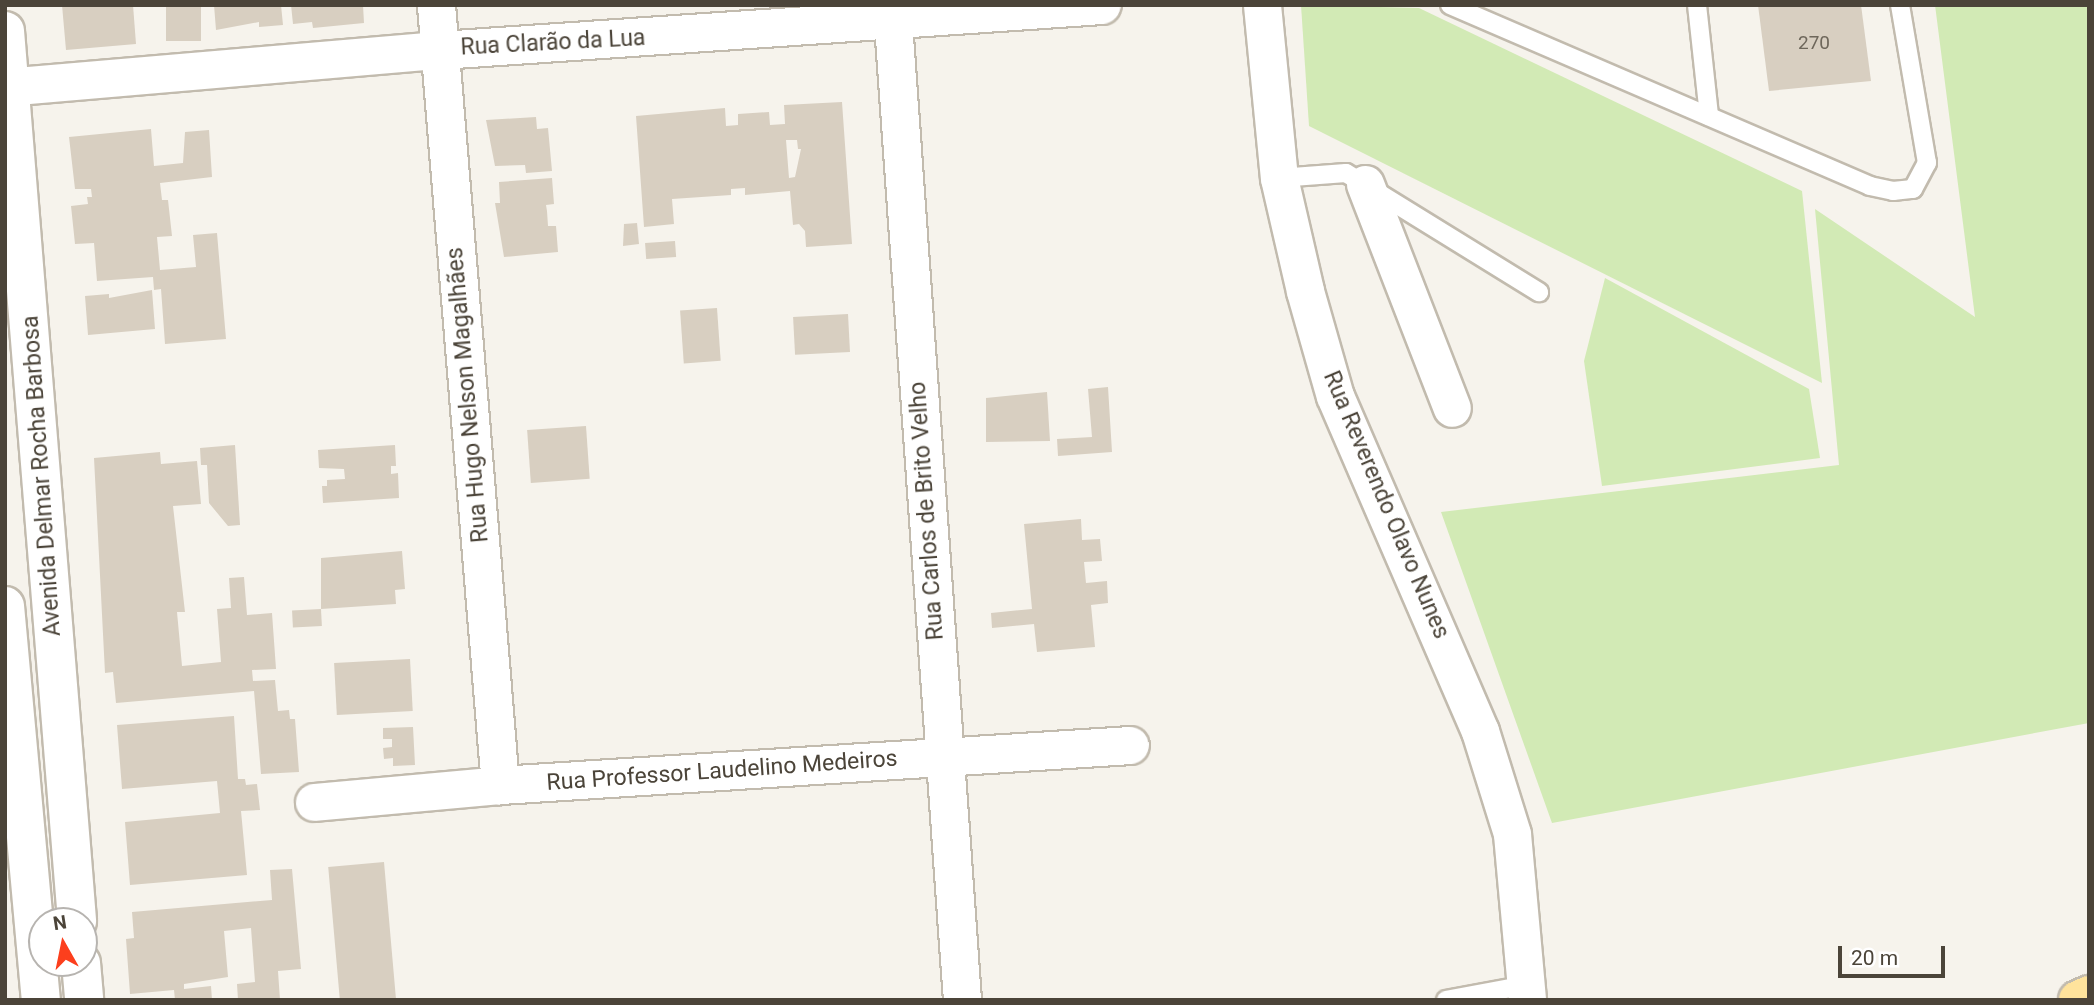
<!DOCTYPE html>
<meta charset="utf-8">
<style>
body{margin:0}
#map{position:relative;width:2094px;height:1005px;overflow:hidden;background:#f6f3ec;font-family:Roboto,sans-serif}
div>[style]{position:absolute}
.green>*{inset:0;background:#d2eab5}
.building>*{inset:0;background:#d8cfc1;transform-origin:0 0}
.roads{filter:drop-shadow(2px 0 #c2bbae) drop-shadow(-2px 0 #c2bbae) drop-shadow(0 2px #c2bbae) drop-shadow(0 -2px #c2bbae)}
.service>*{height:18px;margin:-9px;padding:0 9px;transform-origin:9px;border-radius:9px;background:#fff}
.minor>*{height:37px;margin:-18.5px;padding:0 18.5px;transform-origin:18.5px;border-radius:18.5px;background:#fff}
.tertiary>*{height:38px;margin:-19px;padding:0 19px;transform-origin:19px;border-radius:19px;background:#fff}
.primary>*{height:38px;margin:-19px;padding:0 19px;transform-origin:19px;border-radius:19px;background:#ffe39c}
span{translate:-50% -50%;white-space:nowrap;text-align:center;line-height:1.15;-webkit-text-stroke:6px #fff;paint-order:stroke}
.number-label{font-size:19px;color:#6e675b}
.number-label span{-webkit-text-stroke-width:0}
.street-label{font-size:23px;color:#4b4439}
.frame{position:absolute;inset:0;border:7px solid #4b4439;pointer-events:none}
.north{position:absolute;left:28px;top:907px;width:70px;height:70px;box-sizing:border-box;background:#fff;border:2px solid #b7b4b0;border-radius:50%;rotate:351deg;font-size:19px;font-weight:700;line-height:28px;text-align:center;color:#4b4439}
.north::after{content:'';display:block;margin:auto;width:24px;height:32px;background:#fc3f1d;clip-path:polygon(50% 0,100% 100%,50% 72%,0 100%)}
.scale{position:absolute;left:1838px;top:946px;width:107px;height:32px;box-sizing:border-box;border:4px solid #4b4439;border-top:0;padding-left:9px;font-size:21px;line-height:24px;white-space:nowrap;color:#4b4439;-webkit-text-stroke:5px #fff;paint-order:stroke}
</style>
<div id="map">
<div class="green">
<i style="clip-path:polygon(1301px 5px,1419px 8px,1802px 191px,1822px 383px,1309px 126px)"></i>
<i style="clip-path:polygon(1935px 5px,2089px 5px,2089px 723px,1552px 823px,1441px 512px,1839px 465px,1815px 209px,1975px 317px)"></i>
<i style="clip-path:polygon(1605px 278px,1809px 389px,1820px 458px,1602px 486px,1584px 361px)"></i>
</div>
<div class="building">
<i style="clip-path:polygon(62px 5px,133px 5px,136px 44px,66px 50px)"></i>
<i style="left:166px;top:5px;width:35px;height:36px"></i>
<i style="clip-path:polygon(214px 5px,281px 5px,283px 25px,259px 27px,259px 22px,216px 30px)"></i>
<i style="clip-path:polygon(291px 5px,363px 5px,364px 23px,313px 28px,312px 22px,293px 24px)"></i>
<i style="clip-path:polygon(1758px 5px,1861px 5px,1871px 81px,1769px 91px)"></i>
<i style="clip-path:polygon(evenodd,842px 102px,852px 244px,806px 247px,805px 231px,799px 224px,793px 225px,790px 191px,745px 195px,745px 188px,731px 189px,731px 195px,672px 199px,674px 224px,644px 227px,636px 116px,725px 108px,726px 126px,738px 125px,738px 114px,769px 112px,770px 125px,785px 124px,784px 105px,842px 102px,786px 140px,797px 140px,798px 149px,801px 149px,795px 177px,789px 178px,786px 140px)"></i>
<i style="clip-path:polygon(536px 117px,537px 129px,548px 128px,552px 171px,526px 173px,525px 165px,495px 166px,486px 120px)"></i>
<i style="clip-path:polygon(151px 129px,154px 166px,183px 163px,185px 132px,209px 130px,212px 177px,160px 183px,162px 200px,168px 200px,172px 236px,157px 237px,160px 270px,196px 267px,193px 235px,217px 233px,226px 339px,165px 344px,161px 289px,154px 290px,153px 277px,97px 281px,94px 243px,75px 244px,71px 206px,88px 204px,87px 197px,92px 197px,91px 189px,95px 189px,75px 189px,69px 137px)"></i>
<i style="clip-path:polygon(552px 178px,554px 204px,546px 205px,547px 211px,548px 226px,556px 226px,558px 252px,504px 257px,495px 203px,500px 203px,499px 182px)"></i>
<i style="clip-path:polygon(637px 223px,639px 244px,623px 246px,624px 224px)"></i>
<i style="left:675px;top:241px;width:16px;height:30px;rotate:86deg"></i>
<i style="clip-path:polygon(152px 290px,155px 329px,88px 335px,85px 296px,109px 294px,109px 298px)"></i>
<i style="left:717px;top:308px;width:53px;height:37px;rotate:86deg"></i>
<i style="left:848px;top:314px;width:38px;height:55px;rotate:87deg"></i>
<i style="clip-path:polygon(1108px 387px,1112px 452px,1058px 456px,1057px 439px,1092px 437px,1088px 389px)"></i>
<i style="clip-path:polygon(1047px 392px,1050px 441px,986px 442px,986px 398px)"></i>
<i style="left:586px;top:426px;width:53px;height:59px;rotate:86deg"></i>
<i style="clip-path:polygon(235px 445px,240px 525px,228px 526px,209px 503px,207px 465px,201px 465px,200px 448px)"></i>
<i style="clip-path:polygon(395px 445px,396px 466px,391px 466px,391px 474px,398px 473px,399px 498px,323px 503px,322px 486px,327px 486px,327px 480px,345px 479px,344px 469px,319px 468px,318px 450px)"></i>
<i style="clip-path:polygon(160px 452px,161px 464px,197px 461px,201px 504px,173px 506px,185px 612px,177px 612px,182px 666px,221px 662px,217px 609px,231px 608px,229px 578px,244px 577px,247px 615px,272px 613px,276px 669px,252px 670px,253px 681px,275px 680px,278px 711px,289px 710px,290px 719px,295px 719px,299px 772px,261px 774px,254px 691px,116px 703px,113px 672px,105px 673px,94px 458px)"></i>
<i style="clip-path:polygon(1081px 519px,1082px 540px,1100px 539px,1102px 561px,1084px 562px,1086px 583px,1107px 581px,1108px 603px,1091px 605px,1095px 647px,1037px 652px,1034px 624px,992px 628px,991px 613px,1032px 609px,1024px 524px)"></i>
<i style="clip-path:polygon(402px 551px,405px 589px,395px 590px,396px 604px,321px 609px,321px 558px)"></i>
<i style="left:321px;top:609px;width:17px;height:29px;rotate:87deg"></i>
<i style="left:410px;top:659px;width:52px;height:76px;rotate:87deg"></i>
<i style="clip-path:polygon(234px 716px,238px 779px,245px 779px,246px 785px,257px 784px,260px 810px,241px 811px,247px 875px,130px 885px,125px 822px,220px 813px,217px 781px,122px 789px,117px 725px)"></i>
<i style="clip-path:polygon(413px 727px,415px 765px,393px 766px,393px 758px,384px 759px,383px 748px,392px 747px,392px 739px,383px 739px,383px 728px)"></i>
<i style="left:384px;top:862px;width:138px;height:56px;rotate:85deg"></i>
<i style="clip-path:polygon(292px 869px,301px 969px,278px 971px,280px 1000px,238px 1000px,237px 984px,255px 982px,251px 928px,224px 931px,228px 977px,184px 984px,184px 989px,211px 986px,212px 1000px,175px 1000px,174px 990px,130px 994px,126px 939px,134px 938px,132px 912px,272px 900px,270px 870px)"></i>
</div>
<div class="roads">
<div class="service">
<i style="left:1450px;top:5px;width:457px;rotate:23.3deg"></i>
<i style="left:1870px;top:186px;width:24px;rotate:12deg"></i>
<i style="left:1893px;top:191px;width:20px;rotate:-6deg"></i>
<i style="left:1913px;top:189px;width:30px;rotate:-62deg"></i>
<i style="left:1927px;top:163px;width:160px;rotate:-99.7deg"></i>
<i style="left:1697px;top:5px;width:112px;rotate:83.8deg"></i>
<i style="left:1279px;top:178px;width:67px;rotate:-4.3deg"></i>
<i style="left:1346px;top:173px;width:227px;rotate:31.7deg"></i>
<i style="left:1446px;top:1000px;width:82px;rotate:-10.5deg"></i>
</div>
<div class="minor">
<i style="left:436px;top:5px;width:783px;rotate:85.31deg"></i>
<i style="left:1262px;top:5px;width:174px;rotate:84.4deg"></i>
<i style="left:1279px;top:178px;width:116px;rotate:77deg"></i>
<i style="left:1305px;top:291px;width:109px;rotate:74.1deg"></i>
<i style="left:1335px;top:396px;width:365px;rotate:66.6deg"></i>
<i style="left:1480px;top:731px;width:108px;rotate:72.7deg"></i>
<i style="left:1512px;top:834px;width:167px;rotate:84.8deg"></i>
<i style="left:893px;top:23px;width:979px;rotate:85.96deg"></i>
<i style="left:5px;top:87px;width:437px;rotate:-4.9deg"></i>
<i style="left:440px;top:50px;width:663px;rotate:-3.89deg"></i>
<i style="left:1365px;top:184px;width:240px;rotate:68.8deg"></i>
<i style="left:314px;top:802px;width:187px;rotate:-5.2deg"></i>
<i style="left:500px;top:785px;width:631px;rotate:-3.63deg"></i>
</div>
<div class="tertiary">
<i style="left:5px;top:31px;width:893px;rotate:85.37deg"></i>
<i style="left:5px;top:606px;width:396px;rotate:84.8deg"></i>
<i style="left:81px;top:963px;width:37px;rotate:85deg"></i>
</div>
<div class="primary">
<i style="left:2078px;top:1000px;width:12px;rotate:-24deg"></i>
</div>
</div>
<div class="number-label">
<span style="left:1814px;top:43px">270</span>
</div>
<div class="street-label">
<span style="left:553px;top:43px;rotate:-3deg">Rua Clarão da Lua</span>
<span style="left:468px;top:395px;rotate:-95deg">Rua Hugo Nelson Magalhães</span>
<span style="left:42px;top:476px;rotate:-94deg">Avenida Delmar Rocha Barbosa</span>
<span style="left:1386px;top:505px;rotate:67deg">Rua Reverendo Olavo Nunes</span>
<span style="left:927px;top:511px;rotate:-94deg">Rua Carlos de Brito Velho</span>
<span style="left:722px;top:771px;rotate:-4deg">Rua Professor Laudelino Medeiros</span>
</div>
<div class="frame"></div>
<div class="north">N</div>
<div class="scale">20 m</div>
</div>
